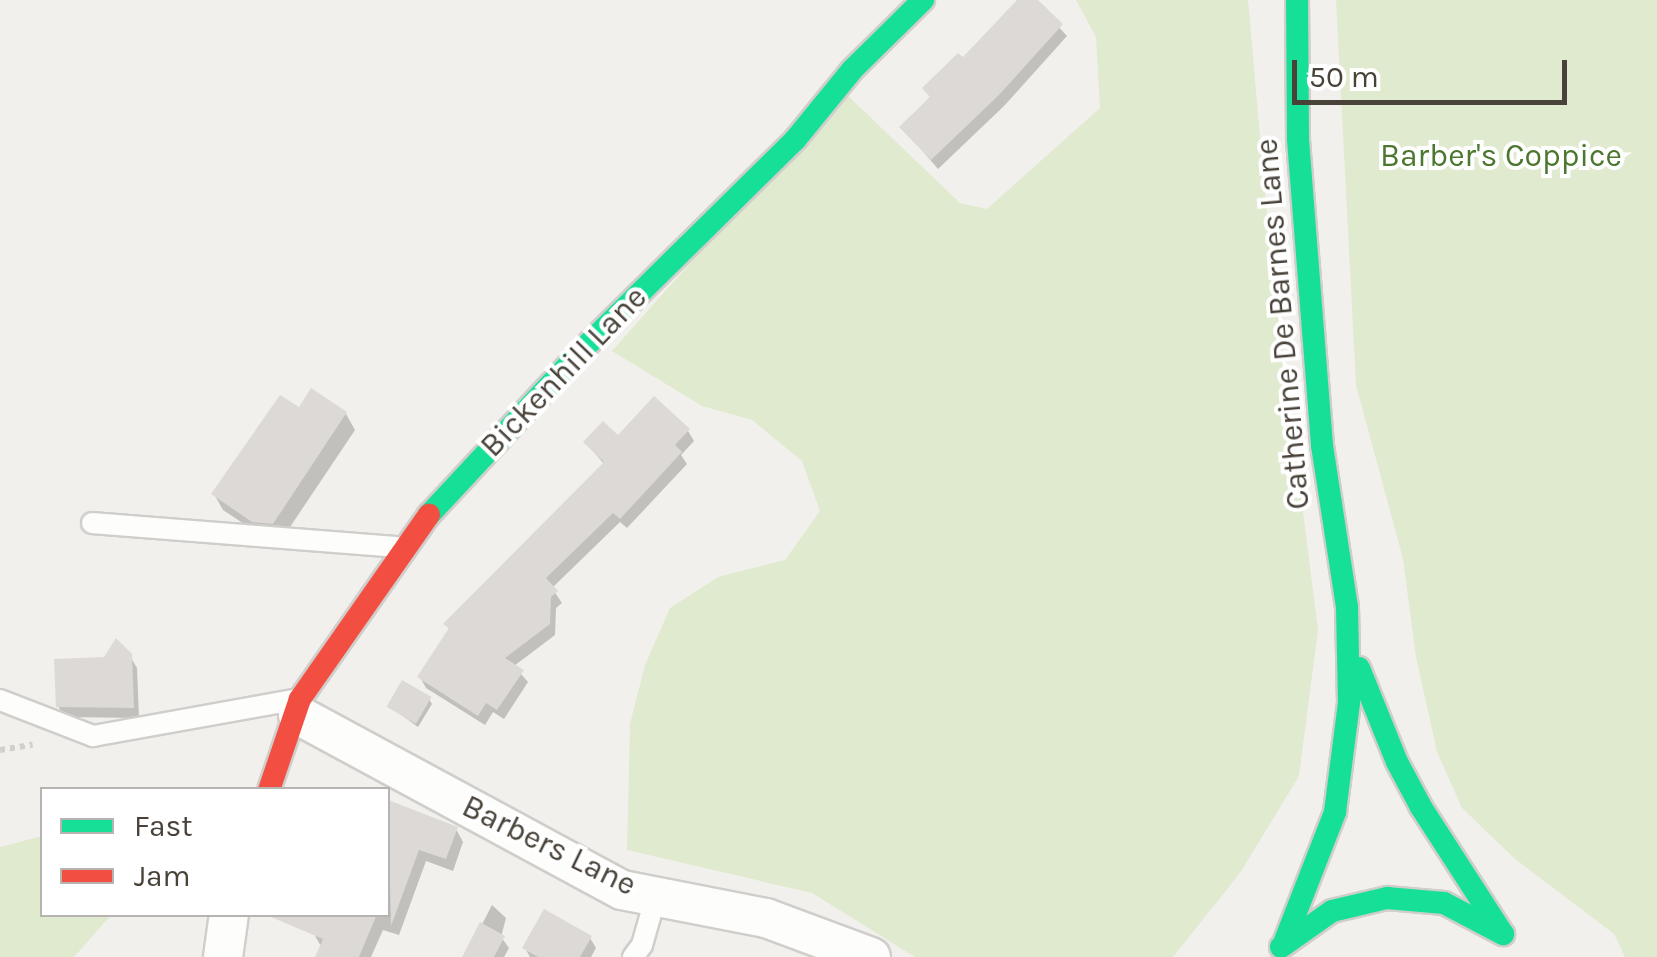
<!DOCTYPE html>
<style>
body{margin:0}
#map{position:relative;width:1657px;height:957px;overflow:hidden;background:#f2f0ed;font-family:Karla,sans-serif}
div>[style]{position:absolute}
.green>*{inset:0;background:#e0eacf}
.shadow>*{inset:0;background:#0003}
.building>*{inset:0;background:#dcd9d6;transform-origin:0 0}
.path>*{height:6px;margin-top:-3px;transform-origin:0;background:repeating-linear-gradient(90deg,#d2d0cb 0 5px,transparent 0 10px)}
.roads{filter:drop-shadow(2px 0 #d0cecb) drop-shadow(-2px 0 #d0cecb) drop-shadow(0 2px #d0cecb) drop-shadow(0 -2px #d0cecb)}
.lane>*{height:20px;margin:-10px;padding:0 10px;transform-origin:10px;border-radius:10px;background:#fdfdfc}
.street>*{height:38px;margin:-19px;padding:0 19px;transform-origin:19px;border-radius:19px;background:#fdfdfc}
.fast>*{height:22px;margin:-11px;padding:0 11px;transform-origin:11px;border-radius:11px;background:#16e098}
.jam>*{height:22px;margin:-11px;padding:0 11px;transform-origin:11px;border-radius:11px;background:#f24e42}
span{translate:-50% -50%;white-space:nowrap;text-align:center;line-height:1.15;-webkit-text-stroke:8px #fff;paint-order:stroke}
.park-label{font-size:32px;color:#4b772f}
.street-label{font-size:32px;color:#484239}
.legend{position:absolute;left:40px;top:787px;width:350px;height:130px;box-sizing:border-box;background:#fff;border:2px solid #b6b3b0;margin:0;padding:12px 18px;list-style:none;font-size:30px;color:#484239}
.legend li{display:flex;align-items:center;gap:20px;height:50px}
.legend b{width:50px;border:2px solid #b6b3b0}
.scale{position:absolute;left:1292px;top:60px;width:275px;height:45px;box-sizing:border-box;border:5px solid #484239;border-top:0;padding-left:12px;font-size:30px;line-height:35px;white-space:nowrap;color:#484239;-webkit-text-stroke:8px #fff;paint-order:stroke}
</style>
<div id="map">
<div class="green">
<i style="clip-path:polygon(1076px 0,1248px 0,1271px 260px,1318px 630px,1299px 776px,1240px 873px,1173px 957px,915px 957px,812px 893px,627px 850px,630px 724px,645px 665px,670px 608px,718px 577px,785px 560px,820px 511px,802px 461px,752px 420px,702px 406px,612px 351px,843px 91px,960px 203px,987px 209px,1100px 108px,1096px 37px)"></i>
<i style="clip-path:polygon(1336px 0,1657px 0,1657px 957px,1625px 957px,1614px 934px,1515px 859px,1462px 808px,1437px 752px,1416px 657px,1403px 559px,1356px 385px)"></i>
<i style="clip-path:polygon(42px 836px,42px 914px,111px 915px,74px 957px,0 957px,0 847px)"></i>
</div>
<div class="shadow">
<i style="clip-path:polygon(1020px 0,1034px 0,1067px 36px,1004px 106px,938px 169px,902px 127px)"></i>
<i style="clip-path:polygon(346px 414px,355px 430px,282px 539px,264px 537px,223px 510px,214px 494px)"></i>
<i style="clip-path:polygon(688px 431px,694px 441px,681px 455px,687px 464px,627px 528px,620px 522px,552px 588px,562px 603px,556px 608px,555px 635px,514px 666px,528px 682px,504px 719px,493px 712px,485px 725px,426px 688px,420px 677px,450px 631px,446px 624px,605px 465px,586px 443px)"></i>
<i style="clip-path:polygon(130px 656px,137px 668px,139px 718px,64px 717px,58px 706px)"></i>
<i style="clip-path:polygon(429px 699px,432px 704px,418px 727px,389px 706px)"></i>
<i style="clip-path:polygon(388px 803px,456px 829px,463px 842px,453px 871px,426px 861px,399px 935px,383px 930px,371px 957px,318px 957px,322px 948px,314px 934px,321px 914px,388px 914px)"></i>
<i style="clip-path:polygon(492px 905px,506px 918px,501px 937px,509px 948px,504px 957px,465px 957px)"></i>
<i style="clip-path:polygon(590px 938px,596px 948px,591px 957px,530px 957px,525px 948px)"></i>
</div>
<div class="building">
<i style="clip-path:polygon(1017px 0,1038px 0,1063px 24px,999px 95px,931px 160px,899px 127px,930px 97px,922px 88px,958px 53px,963px 57px)"></i>
<i style="clip-path:polygon(311px 388px,347px 412px,273px 524px,252px 522px,211px 494px,280px 395px,299px 407px)"></i>
<i style="clip-path:polygon(654px 396px,690px 429px,675px 445px,682px 452px,620px 519px,613px 513px,546px 578px,558px 591px,551px 597px,550px 624px,505px 658px,524px 670px,497px 710px,486px 703px,478px 716px,417px 677px,449px 628px,443px 624px,604px 462px,583px 442px,603px 421px,618px 435px)"></i>
<i style="clip-path:polygon(116px 638px,132px 654px,134px 708px,56px 707px,54px 659px,104px 657px)"></i>
<i style="left:402px;top:680px;width:34px;height:31px;rotate:30deg"></i>
<i style="clip-path:polygon(388px 800px,458px 827px,446px 859px,419px 850px,391px 926px)"></i>
<i style="clip-path:polygon(544px 909px,592px 936px,580px 957px,538px 957px,522px 948px)"></i>
<i style="clip-path:polygon(264px 914px,377px 914px,359px 957px,315px 957px,323px 939px)"></i>
<i style="clip-path:polygon(480px 922px,505px 936px,494px 957px,462px 957px)"></i>
</div>
<div class="path">
<i style="left:0;top:750px;width:33px;rotate:-9deg"></i>
</div>
<div class="roads">
<div class="lane">
<i style="left:92px;top:523px;width:304px;rotate:4.5deg"></i>
<i style="left:0;top:700px;width:100px;rotate:21.2deg"></i>
<i style="left:93px;top:736px;width:203px;rotate:-10.2deg"></i>
<i style="left:633px;top:957px;width:15px;rotate:-53deg"></i>
<i style="left:642px;top:945px;width:51px;rotate:-74.1deg"></i>
</div>
<div class="street">
<i style="left:298px;top:715px;width:368px;rotate:28.4deg"></i>
<i style="left:622px;top:890px;width:147px;rotate:11deg"></i>
<i style="left:766px;top:918px;width:112px;rotate:20.4deg"></i>
<i style="left:223px;top:957px;width:43px;rotate:-82.1deg"></i>
</div>
<div class="fast">
<i style="left:429px;top:515px;width:226px;rotate:-47.1deg"></i>
<i style="left:583px;top:349px;width:298px;rotate:-44.6deg"></i>
<i style="left:795px;top:140px;width:90px;rotate:-50.8deg"></i>
<i style="left:852px;top:70px;width:100px;rotate:-44.6deg"></i>
<i style="left:1359px;top:668px;width:101px;rotate:68deg"></i>
<i style="left:1397px;top:762px;width:51px;rotate:61.9deg"></i>
<i style="left:1421px;top:807px;width:148px;rotate:57.2deg"></i>
<i style="left:1284px;top:943px;width:141px;rotate:-68.7deg"></i>
<i style="left:1335px;top:812px;width:110px;rotate:-82.7deg"></i>
<i style="left:1349px;top:703px;width:96px;rotate:-91.2deg"></i>
<i style="left:1347px;top:607px;width:164px;rotate:-98.8deg"></i>
<i style="left:1322px;top:445px;width:307px;rotate:-94.5deg"></i>
<i style="left:1298px;top:139px;width:139px;rotate:-90.4deg"></i>
<i style="left:1281px;top:947px;width:62px;rotate:-35.2deg"></i>
<i style="left:1332px;top:911px;width:57px;rotate:-13.3deg"></i>
<i style="left:1387px;top:898px;width:57px;rotate:5deg"></i>
<i style="left:1444px;top:903px;width:67px;rotate:27.7deg"></i>
</div>
<div class="jam">
<i style="left:269px;top:790px;width:96px;rotate:-71.2deg"></i>
<i style="left:300px;top:699px;width:225px;rotate:-55deg"></i>
</div>
</div>
<div class="park-label">
<span style="left:1501px;top:156px">Barber's Coppice</span>
</div>
<div class="street-label">
<span style="left:1283px;top:324px;rotate:-95deg">Catherine De Barnes Lane</span>
<span style="left:564px;top:372px;rotate:-46deg">Bickenhill Lane</span>
<span style="left:549px;top:846px;rotate:26deg">Barbers Lane</span>
</div>
<ul class="legend">
<li><b style="height:12px;background:#16e098"></b>Fast</li>
<li><b style="height:12px;background:#f24e42"></b>Jam</li>
</ul>
<div class="scale">50 m</div>
</div>
